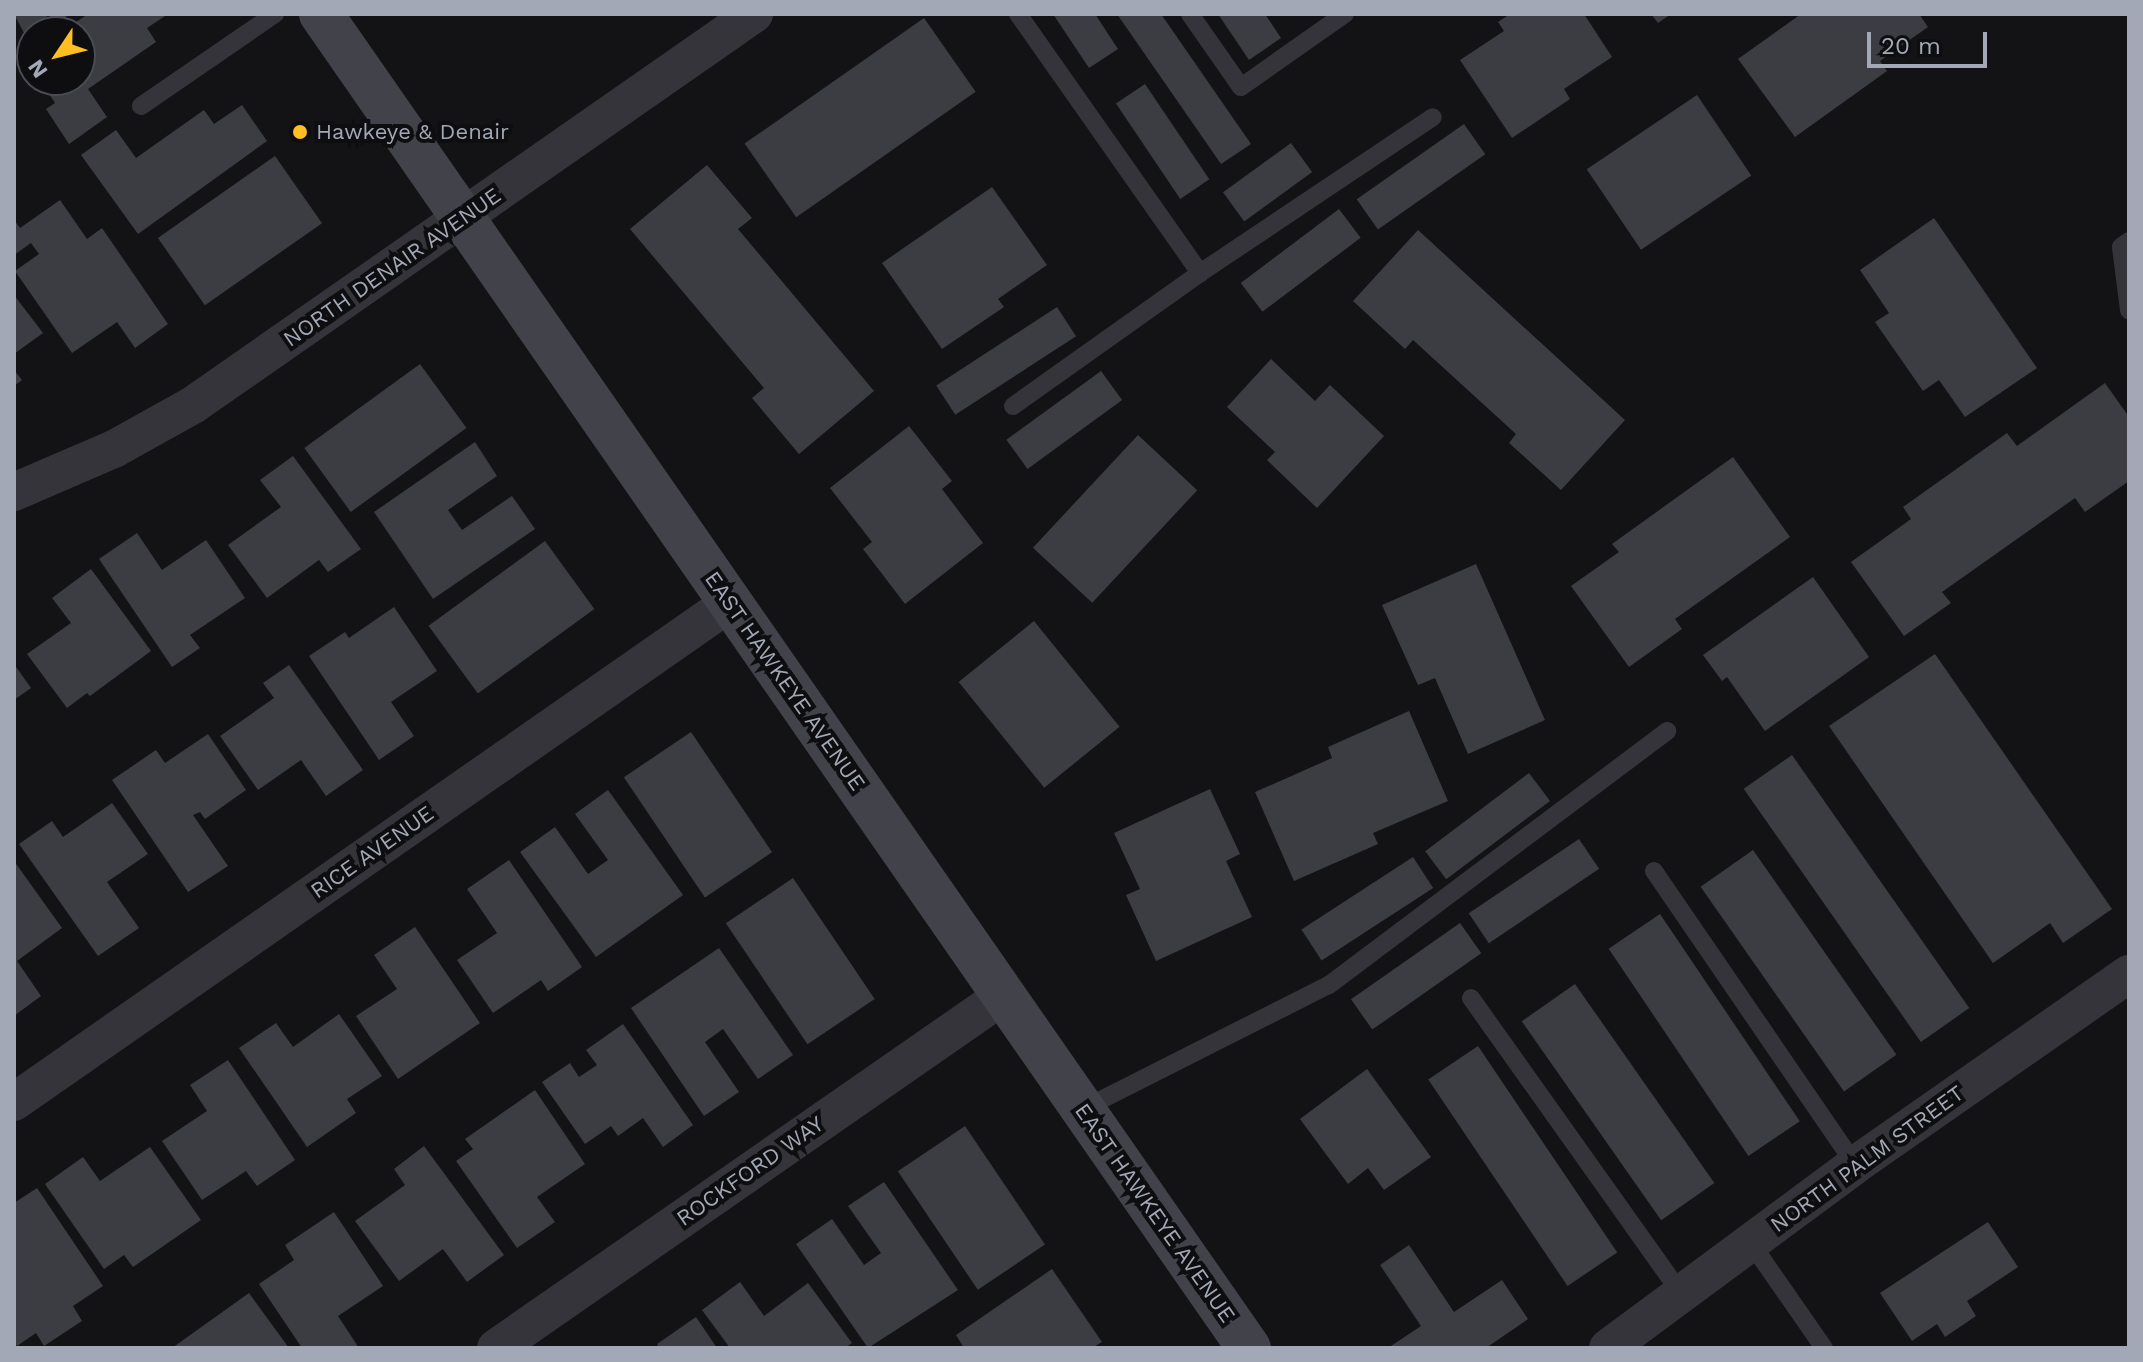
<!DOCTYPE html>
<style>
body{margin:0}
#map{position:relative;width:2143px;height:1362px;overflow:hidden;background:#131315;font-family:"Work Sans",sans-serif}
div>[style]{position:absolute}
.building>*{inset:0;background:#3c3d43;transform-origin:0 0}
.lane>*{height:18px;margin:-9px;padding:0 9px;transform-origin:9px;border-radius:9px;background:#34343a}
.street>*{height:38px;margin:-19px;padding:0 19px;transform-origin:19px;border-radius:19px;background:#34343a}
.secondary>*{height:44px;margin:-22px;padding:0 22px;transform-origin:22px;border-radius:22px;background:#42434a}
.dots>*{width:22px;height:22px;translate:-50% -50%;box-sizing:border-box;border:4px solid #0e0e10;border-radius:50%}
span{translate:-50% -50%;white-space:nowrap;text-align:center;line-height:1.15;-webkit-text-stroke:8px #0e0e10;paint-order:stroke}
.poi-label{font-size:22px;color:#a3a8b7}
.left{translate:0 -50%;text-align:left}
.street-label{font-size:22px;color:#a3a8b7}
.frame{position:absolute;inset:0;border:16px solid #a3a8b7;pointer-events:none}
.north{position:absolute;left:16px;top:16px;width:80px;height:80px;box-sizing:border-box;background:#0e0e10;border:2px solid #4a4c53;border-radius:50%;rotate:235deg;font-size:22px;font-weight:700;line-height:32px;text-align:center;color:#a3a8b7}
.north::after{content:'';display:block;margin:auto;width:28px;height:36px;background:#ffbe21;clip-path:polygon(50% 0,100% 100%,50% 72%,0 100%)}
.scale{position:absolute;left:1867px;top:32px;width:120px;height:36px;box-sizing:border-box;border:4px solid #a3a8b7;border-top:0;padding-left:10px;font-size:24px;line-height:28px;white-space:nowrap;color:#a3a8b7;-webkit-text-stroke:6px #0e0e10;paint-order:stroke}
</style>
<div id="map">
<div class="building">
<i style="clip-path:polygon(14px 14px,70px 14px,56px 24px,49px 15px,24px 33px)"></i>
<i style="clip-path:polygon(88px 14px,168px 14px,147px 28px,156px 42px,88px 89px,107px 117px,69px 144px,46px 109px,55px 103px,40px 80px,80px 80px,80px 32px,61px 32px)"></i>
<i style="clip-path:polygon(1053px 14px,1095px 14px,1118px 49px,1089px 68px)"></i>
<i style="clip-path:polygon(1117px 14px,1161px 14px,1251px 144px,1221px 164px)"></i>
<i style="clip-path:polygon(1218px 14px,1265px 14px,1281px 38px,1249px 60px)"></i>
<i style="clip-path:polygon(1510px 14px,1584px 14px,1612px 57px,1564px 89px,1570px 99px,1512px 138px,1460px 60px,1504px 31px,1498px 22px)"></i>
<i style="clip-path:polygon(1651px 14px,1671px 14px,1658px 23px)"></i>
<i style="clip-path:polygon(1801px 14px,1919px 14px,1928px 27px,1880px 61px,1887px 71px,1795px 137px,1738px 59px)"></i>
<i style="left:924px;top:18px;width:90px;height:219px;rotate:55deg"></i>
<i style="clip-path:polygon(32px 52px,32px 68px,24px 57px)"></i>
<i style="left:1145px;top:84px;width:115px;height:35px;rotate:56deg"></i>
<i style="left:1697px;top:95px;width:97px;height:133px;rotate:56deg"></i>
<i style="clip-path:polygon(242px 105px,267px 141px,138px 234px,81px 155px,116px 130px,136px 158px,204px 110px,214px 124px)"></i>
<i style="left:1464px;top:124px;width:37px;height:131px;rotate:55deg"></i>
<i style="left:1291px;top:143px;width:36px;height:84px;rotate:54deg"></i>
<i style="left:275px;top:156px;width:82px;height:143px;rotate:55deg"></i>
<i style="clip-path:polygon(707px 165px,752px 218px,738px 229px,874px 391px,799px 454px,752px 398px,764px 388px,630px 229px)"></i>
<i style="clip-path:polygon(992px 187px,1047px 265px,998px 299px,1004px 307px,942px 349px,882px 263px)"></i>
<i style="clip-path:polygon(60px 200px,87px 239px,102px 228px,168px 324px,135px 348px,117px 322px,72px 353px,15px 271px,39px 254px,31px 243px,14px 255px,14px 220px,20px 228px)"></i>
<i style="left:1339px;top:209px;width:36px;height:123px;rotate:53deg"></i>
<i style="clip-path:polygon(1934px 218px,2037px 368px,1965px 417px,1939px 380px,1923px 391px,1875px 322px,1889px 313px,1860px 270px)"></i>
<i style="clip-path:polygon(1418px 230px,1625px 420px,1561px 490px,1509px 443px,1516px 434px,1413px 340px,1405px 349px,1353px 301px)"></i>
<i style="clip-path:polygon(14px 295px,43px 333px,14px 354px)"></i>
<i style="left:1057px;top:307px;width:35px;height:144px;rotate:57deg"></i>
<i style="clip-path:polygon(1271px 359px,1315px 401px,1330px 385px,1384px 436px,1317px 508px,1267px 460px,1275px 452px,1227px 407px)"></i>
<i style="left:420px;top:364px;width:79px;height:143px;rotate:54deg"></i>
<i style="clip-path:polygon(14px 370px,22px 380px,14px 386px)"></i>
<i style="left:1101px;top:371px;width:36px;height:117px;rotate:54deg"></i>
<i style="clip-path:polygon(2105px 383px,2129px 417px,2129px 481px,2085px 512px,2075px 498px,1942px 592px,1951px 603px,1904px 636px,1851px 562px,1911px 519px,1903px 507px,2007px 433px,2017px 446px)"></i>
<i style="clip-path:polygon(909px 426px,952px 481px,942px 489px,983px 543px,905px 604px,863px 549px,872px 542px,830px 488px)"></i>
<i style="left:1138px;top:435px;width:81px;height:154px;rotate:43deg"></i>
<i style="clip-path:polygon(475px 442px,497px 476px,448px 510px,462px 530px,512px 496px,535px 529px,433px 599px,374px 512px)"></i>
<i style="clip-path:polygon(293px 456px,361px 549px,328px 572px,319px 560px,267px 598px,228px 545px,281px 507px,260px 480px)"></i>
<i style="clip-path:polygon(1733px 457px,1790px 537px,1675px 619px,1682px 629px,1629px 667px,1571px 586px,1619px 552px,1612px 544px)"></i>
<i style="clip-path:polygon(137px 533px,162px 570px,206px 540px,245px 598px,190px 635px,200px 648px,172px 667px,99px 559px)"></i>
<i style="left:545px;top:541px;width:84px;height:144px;rotate:54deg"></i>
<i style="clip-path:polygon(1476px 564px,1545px 720px,1468px 754px,1435px 678px,1418px 685px,1382px 605px)"></i>
<i style="clip-path:polygon(91px 569px,151px 651px,90px 696px,87px 693px,67px 708px,27px 654px,71px 623px,52px 598px)"></i>
<i style="clip-path:polygon(1813px 577px,1869px 657px,1765px 731px,1727px 677px,1722px 681px,1703px 655px)"></i>
<i style="clip-path:polygon(394px 607px,437px 671px,391px 702px,414px 736px,379px 760px,309px 656px,345px 632px,349px 638px)"></i>
<i style="left:1034px;top:621px;width:136px;height:97px;rotate:51deg"></i>
<i style="clip-path:polygon(1935px 654px,2112px 909px,2063px 943px,2050px 923px,1993px 963px,1829px 726px)"></i>
<i style="clip-path:polygon(14px 664px,31px 688px,14px 700px)"></i>
<i style="clip-path:polygon(289px 665px,363px 770px,326px 796px,301px 760px,258px 790px,220px 736px,274px 698px,263px 683px)"></i>
<i style="clip-path:polygon(1409px 711px,1448px 801px,1373px 833px,1378px 844px,1294px 881px,1255px 792px,1332px 758px,1328px 747px)"></i>
<i style="left:691px;top:732px;width:145px;height:81px;rotate:56deg"></i>
<i style="clip-path:polygon(208px 734px,246px 790px,205px 819px,200px 812px,193px 815px,228px 866px,188px 892px,112px 780px,156px 750px,165px 763px)"></i>
<i style="left:1792px;top:755px;width:309px;height:59px;rotate:55deg"></i>
<i style="left:1529px;top:773px;width:35px;height:130px;rotate:53deg"></i>
<i style="clip-path:polygon(1210px 789px,1240px 854px,1226px 861px,1252px 917px,1156px 961px,1126px 895px,1140px 889px,1114px 833px)"></i>
<i style="clip-path:polygon(608px 790px,683px 895px,596px 957px,520px 852px,555px 827px,588px 874px,608px 860px,575px 814px)"></i>
<i style="clip-path:polygon(112px 803px,148px 854px,107px 882px,139px 928px,98px 956px,19px 844px,52px 821px,63px 837px)"></i>
<i style="left:1579px;top:839px;width:36px;height:133px;rotate:56deg"></i>
<i style="left:1753px;top:850px;width:250px;height:64px;rotate:55deg"></i>
<i style="left:1413px;top:857px;width:37px;height:133px;rotate:57deg"></i>
<i style="clip-path:polygon(509px 860px,582px 967px,548px 991px,541px 980px,493px 1013px,457px 960px,497px 933px,467px 889px)"></i>
<i style="clip-path:polygon(14px 861px,62px 928px,17px 961px,41px 996px,14px 1016px)"></i>
<i style="left:793px;top:878px;width:146px;height:81px;rotate:56deg"></i>
<i style="left:1660px;top:914px;width:250px;height:62px;rotate:56deg"></i>
<i style="left:1460px;top:923px;width:37px;height:133px;rotate:55deg"></i>
<i style="clip-path:polygon(415px 927px,480px 1023px,398px 1079px,356px 1016px,397px 989px,374px 955px)"></i>
<i style="clip-path:polygon(719px 948px,793px 1055px,758px 1079px,723px 1029px,705px 1042px,739px 1092px,704px 1116px,631px 1008px)"></i>
<i style="left:1575px;top:984px;width:243px;height:65px;rotate:55deg"></i>
<i style="clip-path:polygon(339px 1014px,382px 1076px,347px 1099px,356px 1113px,307px 1147px,239px 1048px,276px 1023px,293px 1047px)"></i>
<i style="clip-path:polygon(623px 1024px,693px 1125px,663px 1147px,643px 1118px,618px 1136px,611px 1126px,585px 1144px,542px 1082px,570px 1063px,579px 1077px,597px 1065px,586px 1050px)"></i>
<i style="left:1478px;top:1046px;width:249px;height:60px;rotate:56deg"></i>
<i style="clip-path:polygon(228px 1060px,295px 1160px,257px 1186px,246px 1171px,202px 1200px,162px 1141px,207px 1111px,190px 1085px)"></i>
<i style="clip-path:polygon(1367px 1069px,1431px 1157px,1384px 1190px,1368px 1168px,1348px 1184px,1300px 1119px)"></i>
<i style="clip-path:polygon(535px 1090px,585px 1164px,537px 1197px,555px 1222px,517px 1248px,456px 1161px,473px 1149px,465px 1139px)"></i>
<i style="left:965px;top:1126px;width:143px;height:81px;rotate:56deg"></i>
<i style="clip-path:polygon(424px 1146px,504px 1255px,467px 1282px,443px 1249px,399px 1281px,355px 1221px,405px 1185px,394px 1169px)"></i>
<i style="clip-path:polygon(150px 1147px,201px 1220px,133px 1267px,124px 1255px,104px 1269px,45px 1184px,83px 1157px,100px 1181px)"></i>
<i style="clip-path:polygon(884px 1182px,958px 1290px,868px 1348px,796px 1244px,832px 1219px,864px 1265px,881px 1253px,848px 1206px)"></i>
<i style="clip-path:polygon(37px 1188px,103px 1286px,73px 1306px,82px 1321px,44px 1346px,36px 1333px,17px 1346px,14px 1341px,14px 1203px)"></i>
<i style="clip-path:polygon(334px 1212px,383px 1286px,338px 1316px,359px 1348px,302px 1348px,259px 1284px,294px 1260px,285px 1245px)"></i>
<i style="clip-path:polygon(1988px 1222px,2018px 1267px,1967px 1301px,1976px 1316px,1945px 1337px,1937px 1324px,1912px 1341px,1880px 1293px)"></i>
<i style="clip-path:polygon(1409px 1245px,1454px 1312px,1502px 1280px,1528px 1319px,1486px 1348px,1388px 1348px,1421px 1326px,1380px 1265px)"></i>
<i style="clip-path:polygon(1052px 1269px,1102px 1342px,1092px 1348px,964px 1348px,956px 1335px)"></i>
<i style="clip-path:polygon(740px 1282px,764px 1316px,808px 1283px,852px 1343px,845px 1348px,730px 1348px,702px 1310px)"></i>
<i style="clip-path:polygon(249px 1293px,289px 1348px,172px 1348px)"></i>
<i style="clip-path:polygon(696px 1317px,717px 1348px,659px 1348px,657px 1344px)"></i>
</div>
<div class="lane">
<i style="left:1018px;top:14px;width:317px;rotate:54.9deg"></i>
<i style="left:1200px;top:273px;width:280px;rotate:-33.8deg"></i>
<i style="left:1190px;top:14px;width:89px;rotate:55.1deg"></i>
<i style="left:1241px;top:87px;width:127px;rotate:-35.1deg"></i>
<i style="left:141px;top:106px;width:163px;rotate:-34.5deg"></i>
<i style="left:2129px;top:241px;width:10px;rotate:143deg"></i>
<i style="left:2121px;top:247px;width:64px;rotate:82.8deg"></i>
<i style="left:1013px;top:406px;width:229px;rotate:-35.4deg"></i>
<i style="left:1654px;top:871px;width:356px;rotate:55.6deg"></i>
<i style="left:1471px;top:998px;width:366px;rotate:54.6deg"></i>
<i style="left:1083px;top:1109px;width:275px;rotate:-26.8deg"></i>
<i style="left:1329px;top:985px;width:423px;rotate:-36.9deg"></i>
<i style="left:1751px;top:1243px;width:128px;rotate:55.2deg"></i>
</div>
<div class="street">
<i style="left:14px;top:492px;width:109px;rotate:-23.3deg"></i>
<i style="left:114px;top:449px;width:90px;rotate:-29.1deg"></i>
<i style="left:193px;top:405px;width:684px;rotate:-34.88deg"></i>
<i style="left:14px;top:1102px;width:874px;rotate:-34.89deg"></i>
<i style="left:496px;top:1348px;width:619px;rotate:-34.79deg"></i>
<i style="left:1608px;top:1348px;width:307px;rotate:-36.5deg"></i>
<i style="left:1855px;top:1165px;width:334px;rotate:-34.9deg"></i>
</div>
<div class="secondary">
<i style="left:321px;top:14px;width:1625px;rotate:55.18deg"></i>
</div>
<div class="dots">
<i style="left:300px;top:132px;background:#ffbe21"></i>
</div>
<div class="poi-label">
<span class="left" style="left:316px;top:132px">Hawkeye &amp; Denair</span>
</div>
<div class="street-label">
<span style="left:392px;top:267px;rotate:-35deg">NORTH DENAIR AVENUE</span>
<span style="left:785px;top:681px;rotate:55deg">EAST HAWKEYE AVENUE</span>
<span style="left:372px;top:852px;rotate:-35deg">RICE AVENUE</span>
<span style="left:1867px;top:1159px;rotate:-36deg">NORTH PALM STREET</span>
<span style="left:750px;top:1171px;rotate:-35deg">ROCKFORD WAY</span>
<span style="left:1155px;top:1213px;rotate:55deg">EAST HAWKEYE AVENUE</span>
</div>
<div class="frame"></div>
<div class="north">N</div>
<div class="scale">20 m</div>
</div>
